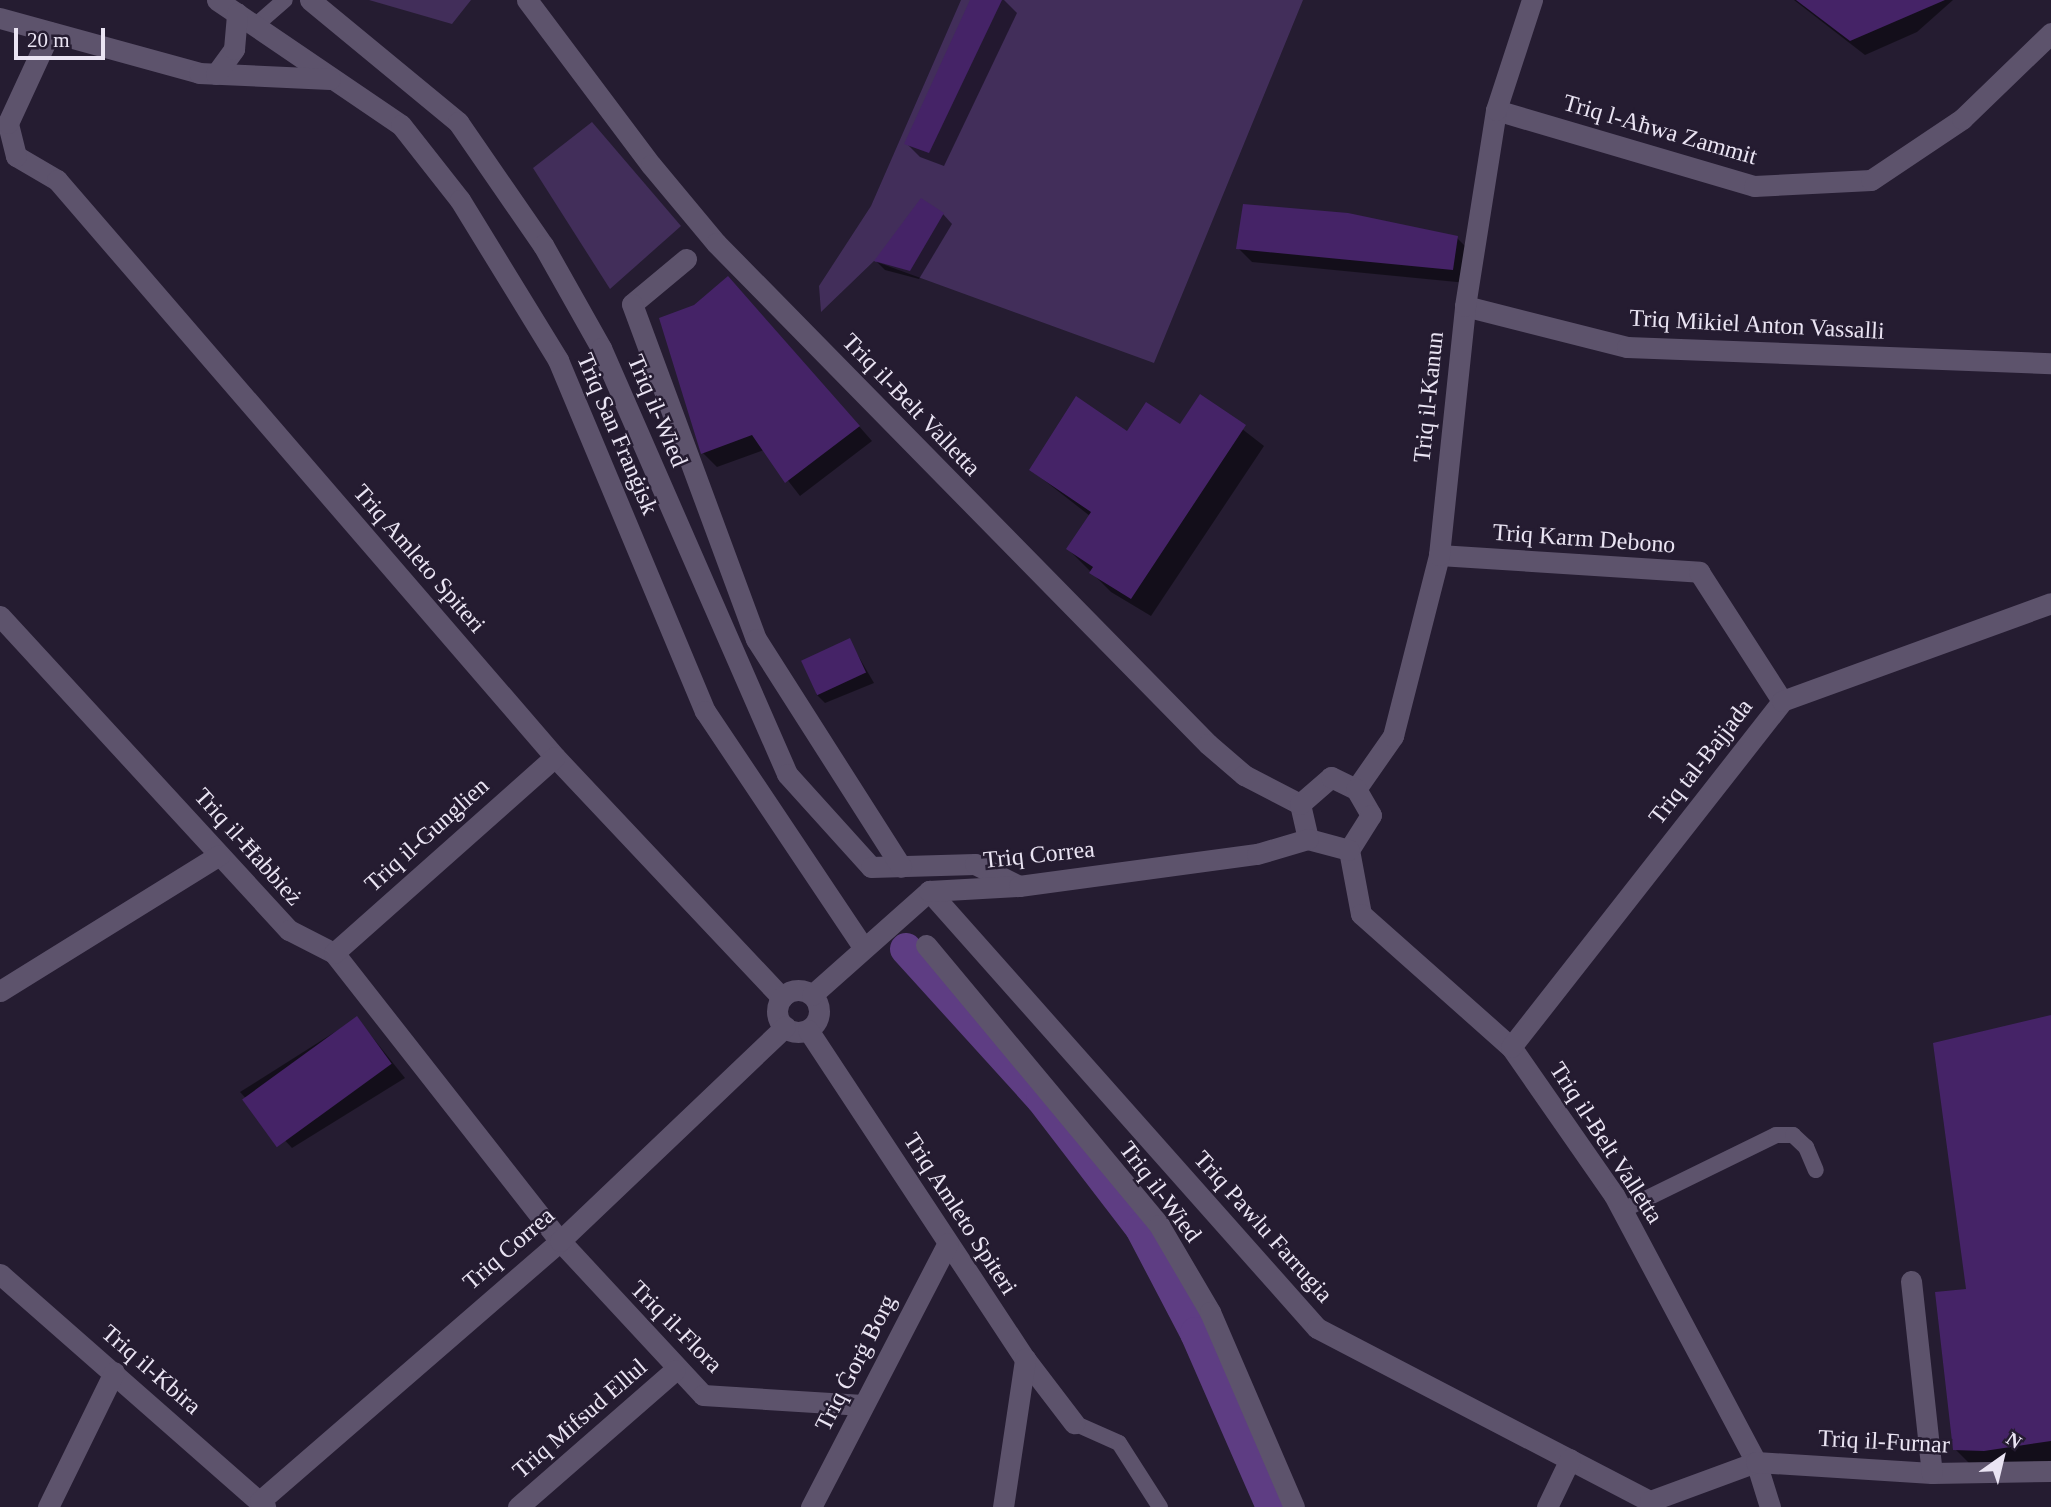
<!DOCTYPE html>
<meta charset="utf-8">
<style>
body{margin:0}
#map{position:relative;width:2051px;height:1507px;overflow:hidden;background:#251c31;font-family:"Times New Roman",serif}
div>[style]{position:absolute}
.green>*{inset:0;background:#422e5a}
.shadow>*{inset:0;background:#0007}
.canal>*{height:32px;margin:-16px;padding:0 16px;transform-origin:16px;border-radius:16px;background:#5e3d83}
.building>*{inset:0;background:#452367;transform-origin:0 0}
.lane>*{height:16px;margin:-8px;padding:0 8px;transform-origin:8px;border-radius:8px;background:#5d536c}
.street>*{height:21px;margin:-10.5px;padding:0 10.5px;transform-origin:10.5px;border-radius:10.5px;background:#5d536c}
.street>.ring{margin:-10.5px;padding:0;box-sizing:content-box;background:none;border:21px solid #5d536c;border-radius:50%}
span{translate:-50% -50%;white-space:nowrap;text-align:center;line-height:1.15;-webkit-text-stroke:5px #251c31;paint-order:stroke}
.street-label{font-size:24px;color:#eae4f3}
.north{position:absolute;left:1967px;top:1423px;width:70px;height:70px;-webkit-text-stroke:5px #251c31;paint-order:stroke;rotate:34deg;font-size:19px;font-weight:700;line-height:28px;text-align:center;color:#eae4f3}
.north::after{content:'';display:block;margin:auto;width:24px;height:32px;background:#eae4f3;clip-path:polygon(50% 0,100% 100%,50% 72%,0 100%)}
.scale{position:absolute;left:14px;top:28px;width:91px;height:32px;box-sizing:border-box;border:4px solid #eae4f3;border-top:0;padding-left:9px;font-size:21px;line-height:24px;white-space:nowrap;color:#eae4f3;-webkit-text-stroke:5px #251c31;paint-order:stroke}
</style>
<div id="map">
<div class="green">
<i style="clip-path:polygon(369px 0,471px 0,452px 24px)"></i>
<i style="clip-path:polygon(961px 0,1303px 0,1154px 363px,874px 261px,821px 312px,819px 286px,871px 206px)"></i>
<i style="clip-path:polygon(592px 122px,681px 226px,610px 289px,533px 168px)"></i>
</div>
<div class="shadow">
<i style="clip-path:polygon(972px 0,1004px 0,1017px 13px,944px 166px,920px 157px,906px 143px)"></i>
<i style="clip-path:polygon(1794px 0,1953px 0,1917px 32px,1865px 55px)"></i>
<i style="clip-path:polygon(943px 214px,952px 224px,919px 279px,885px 270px,876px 261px)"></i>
<i style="clip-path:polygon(1457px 238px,1471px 252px,1467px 283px,1252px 262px,1238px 248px)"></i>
<i style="clip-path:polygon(742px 293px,872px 441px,800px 496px,764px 450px,717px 467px,703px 453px)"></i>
<i style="clip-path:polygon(1201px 397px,1264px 446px,1151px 616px,1111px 592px,1068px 549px,1090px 516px,1031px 470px,1127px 433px,1181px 427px)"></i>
<i style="clip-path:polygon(849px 640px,874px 683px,825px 703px,816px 694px)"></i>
<i style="clip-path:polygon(2051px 1016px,2051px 1463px,1974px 1468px,1955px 1449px,1968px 1291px)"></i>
<i style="clip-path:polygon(357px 1018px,405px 1078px,292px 1148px,240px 1092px)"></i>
</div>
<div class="canal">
<i style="left:906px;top:949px;width:202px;rotate:47.8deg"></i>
<i style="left:1042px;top:1099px;width:163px;rotate:52.5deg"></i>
<i style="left:1141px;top:1228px;width:119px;rotate:62.4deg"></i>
<i style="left:1196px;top:1333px;width:190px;rotate:66.4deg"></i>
</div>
<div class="building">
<i style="clip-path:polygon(970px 0,1002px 0,929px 153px,904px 144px)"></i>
<i style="clip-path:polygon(1796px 0,1945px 0,1850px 41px)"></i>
<i style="clip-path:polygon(921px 198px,944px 213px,910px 271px,874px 261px)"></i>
<i style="clip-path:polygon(1243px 204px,1348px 213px,1458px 236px,1453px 270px,1236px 249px)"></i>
<i style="clip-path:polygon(728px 276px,860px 426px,785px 483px,752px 435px,701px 454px,659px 318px,694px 305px)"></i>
<i style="clip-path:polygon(1200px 394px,1246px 425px,1131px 599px,1089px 573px,1093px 567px,1066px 549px,1091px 512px,1029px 470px,1076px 396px,1127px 431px,1146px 402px,1180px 424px)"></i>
<i style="left:850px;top:638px;width:38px;height:54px;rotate:65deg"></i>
<i style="clip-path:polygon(2051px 1015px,2051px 1441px,1984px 1451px,1953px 1450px,1935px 1292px,1966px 1289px,1933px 1043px)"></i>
<i style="left:357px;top:1016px;width:59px;height:142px;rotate:54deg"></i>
</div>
<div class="lane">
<i style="left:256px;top:25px;width:38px;rotate:-41deg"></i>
<i style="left:1623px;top:1210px;width:170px;rotate:-26.1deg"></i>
<i style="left:1776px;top:1135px;width:17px"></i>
<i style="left:1793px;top:1135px;width:18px;rotate:43deg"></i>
<i style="left:1806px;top:1147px;width:25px;rotate:67deg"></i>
<i style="left:1074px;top:1423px;width:49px;rotate:24deg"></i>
<i style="left:1119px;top:1443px;width:76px;rotate:57.4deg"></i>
</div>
<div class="street">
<i style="left:217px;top:0;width:222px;rotate:34.2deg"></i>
<i style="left:401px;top:125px;width:95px;rotate:51.8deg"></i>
<i style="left:460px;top:200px;width:188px;rotate:58.5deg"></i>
<i style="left:558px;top:360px;width:381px;rotate:67.3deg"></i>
<i style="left:705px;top:711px;width:284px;rotate:56.2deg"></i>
<i style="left:310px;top:0;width:192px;rotate:39.5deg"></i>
<i style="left:458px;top:122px;width:150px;rotate:55.4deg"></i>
<i style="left:543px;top:245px;width:118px;rotate:60.6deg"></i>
<i style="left:601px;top:348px;width:465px;rotate:66.4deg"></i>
<i style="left:787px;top:774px;width:125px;rotate:47.9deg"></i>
<i style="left:871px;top:867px;width:104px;rotate:-1.7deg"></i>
<i style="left:975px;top:864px;width:49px;rotate:26.6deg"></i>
<i style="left:527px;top:0;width:206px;rotate:53.1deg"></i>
<i style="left:651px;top:165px;width:102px;rotate:50.2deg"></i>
<i style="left:716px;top:243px;width:702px;rotate:45.52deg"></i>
<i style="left:1208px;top:744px;width:48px;rotate:40.7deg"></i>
<i style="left:1244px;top:775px;width:63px;rotate:27.4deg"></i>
<i style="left:1300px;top:804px;width:36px;rotate:77deg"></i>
<i style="left:0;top:18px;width:206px;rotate:15.4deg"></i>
<i style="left:199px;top:73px;width:131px;rotate:2.6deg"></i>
<i style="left:216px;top:74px;width:31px;rotate:-54deg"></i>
<i style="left:234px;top:49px;width:36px;rotate:-85deg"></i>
<i style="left:1496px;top:110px;width:269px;rotate:16.4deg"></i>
<i style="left:1754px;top:186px;width:117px;rotate:-2.9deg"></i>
<i style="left:1871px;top:180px;width:110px;rotate:-33.8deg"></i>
<i style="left:1962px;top:119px;width:124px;rotate:-44deg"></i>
<i style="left:16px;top:156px;width:48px;rotate:30.3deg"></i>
<i style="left:57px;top:180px;width:762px;rotate:49.2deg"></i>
<i style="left:555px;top:757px;width:331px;rotate:46.7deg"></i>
<i style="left:16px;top:156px;width:34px;rotate:-104deg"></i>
<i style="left:8px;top:123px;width:100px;rotate:-65.2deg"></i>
<i style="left:686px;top:259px;width:70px;rotate:140.2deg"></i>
<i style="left:632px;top:304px;width:357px;rotate:69.7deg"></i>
<i style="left:756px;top:639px;width:270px;rotate:57.5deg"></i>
<i style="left:1465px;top:306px;width:167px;rotate:14.2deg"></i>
<i style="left:1627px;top:347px;width:424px;rotate:2.2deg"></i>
<i style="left:1439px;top:555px;width:261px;rotate:3.7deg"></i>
<i style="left:1699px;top:572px;width:153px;rotate:57.2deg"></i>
<i style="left:0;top:616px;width:427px;rotate:47.4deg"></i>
<i style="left:289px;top:930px;width:51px;rotate:27.1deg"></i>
<i style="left:334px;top:953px;width:366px;rotate:51.9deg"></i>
<i style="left:560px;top:1241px;width:210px;rotate:47.1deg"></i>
<i style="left:703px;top:1395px;width:160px;rotate:3.6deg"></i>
<i style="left:1356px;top:789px;width:65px;rotate:-55.1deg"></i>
<i style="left:1393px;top:736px;width:187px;rotate:-75.7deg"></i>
<i style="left:1439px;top:555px;width:250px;rotate:-84deg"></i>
<i style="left:1465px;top:306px;width:198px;rotate:-81deg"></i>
<i style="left:1496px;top:110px;width:116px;rotate:-71.9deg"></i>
<i style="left:1300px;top:804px;width:41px;rotate:-41.1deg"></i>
<i style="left:1331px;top:777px;width:28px;rotate:26deg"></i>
<i style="left:1356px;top:789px;width:30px;rotate:60deg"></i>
<i style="left:1371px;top:815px;width:41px;rotate:122.2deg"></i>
<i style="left:1349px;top:850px;width:65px;rotate:79.4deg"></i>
<i style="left:1361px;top:914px;width:200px;rotate:41.6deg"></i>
<i style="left:1511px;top:1047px;width:180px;rotate:55.2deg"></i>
<i style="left:1614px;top:1195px;width:302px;rotate:62deg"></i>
<i style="left:1756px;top:1462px;width:47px;rotate:72.7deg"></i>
<i style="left:1308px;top:839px;width:42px;rotate:15deg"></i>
<i style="left:929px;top:891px;width:584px;rotate:48.4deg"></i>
<i style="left:1317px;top:1328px;width:375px;rotate:27.5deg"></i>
<i style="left:1650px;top:1501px;width:113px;rotate:-20.2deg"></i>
<i style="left:1756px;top:1462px;width:176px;rotate:3.6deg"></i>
<i style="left:1932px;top:1473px;width:119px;rotate:-1deg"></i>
<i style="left:926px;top:945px;width:364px;rotate:50.2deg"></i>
<i style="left:1159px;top:1225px;width:101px;rotate:59.6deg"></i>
<i style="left:1210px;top:1312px;width:212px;rotate:66.7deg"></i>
<i style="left:334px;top:953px;width:295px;rotate:-41.6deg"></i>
<i class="ring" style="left:777px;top:990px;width:21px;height:21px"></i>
<i style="left:0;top:991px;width:258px;rotate:-31.8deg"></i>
<i style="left:812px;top:995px;width:157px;rotate:-41.6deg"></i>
<i style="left:929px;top:891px;width:90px;rotate:-3.2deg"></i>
<i style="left:1019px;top:886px;width:240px;rotate:-7.7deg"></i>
<i style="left:1257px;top:854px;width:53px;rotate:-16.4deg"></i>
<i style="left:808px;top:1030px;width:394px;rotate:56.6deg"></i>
<i style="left:1025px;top:1359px;width:81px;rotate:52.6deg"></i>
<i style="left:1511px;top:1047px;width:439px;rotate:-51.9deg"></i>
<i style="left:1782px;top:701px;width:286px;rotate:-20deg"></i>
<i style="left:0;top:1274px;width:353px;rotate:41.3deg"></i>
<i style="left:1911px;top:1281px;width:193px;rotate:83.8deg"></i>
<i style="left:260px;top:1501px;width:397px;rotate:-40.9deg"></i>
<i style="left:560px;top:1241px;width:311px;rotate:-43.6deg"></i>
<i style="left:48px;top:1507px;width:150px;rotate:-63.9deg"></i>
<i style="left:518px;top:1507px;width:208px;rotate:-41.1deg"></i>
<i style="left:811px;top:1507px;width:297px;rotate:-62.6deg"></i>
<i style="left:1003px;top:1507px;width:150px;rotate:-81.5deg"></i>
<i style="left:1547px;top:1507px;width:53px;rotate:-64.4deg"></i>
</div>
<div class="street-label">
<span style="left:1660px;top:130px;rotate:16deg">Triq l-Aħwa Zammit</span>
<span style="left:1757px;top:325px;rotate:3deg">Triq Mikiel Anton Vassalli</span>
<span style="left:1429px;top:397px;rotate:-84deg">Triq il-Kanun</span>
<span style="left:911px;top:405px;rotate:46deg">Triq il-Belt Valletta</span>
<span style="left:657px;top:411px;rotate:67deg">Triq il-Wied</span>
<span style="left:617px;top:434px;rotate:67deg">Triq San Franġisk</span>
<span style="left:1584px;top:539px;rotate:4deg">Triq Karm Debono</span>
<span style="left:419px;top:559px;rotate:49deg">Triq Amleto Spiteri</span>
<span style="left:1701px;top:762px;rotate:-52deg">Triq tal-Bajjada</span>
<span style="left:427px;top:835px;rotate:-42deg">Triq il-Gunglien</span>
<span style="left:248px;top:847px;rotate:48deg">Triq il-Ħabbież</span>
<span style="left:1039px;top:855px;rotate:-6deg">Triq Correa</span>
<span style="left:1606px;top:1143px;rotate:57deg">Triq il-Belt Valletta</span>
<span style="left:1160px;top:1192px;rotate:53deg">Triq il-Wied</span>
<span style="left:960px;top:1214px;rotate:57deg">Triq Amleto Spiteri</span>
<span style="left:1263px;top:1227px;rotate:48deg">Triq Pawlu Farrugia</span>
<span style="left:509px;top:1249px;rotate:-41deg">Triq Correa</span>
<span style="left:676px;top:1327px;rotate:45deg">Triq il-Flora</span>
<span style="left:856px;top:1363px;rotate:-63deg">Triq Ġorġ Borg</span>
<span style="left:151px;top:1370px;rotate:41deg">Triq il-Kbira</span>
<span style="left:580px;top:1419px;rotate:-41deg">Triq Mifsud Ellul</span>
<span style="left:1884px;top:1442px;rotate:3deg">Triq il-Furnar</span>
</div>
<div class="north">N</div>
<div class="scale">20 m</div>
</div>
